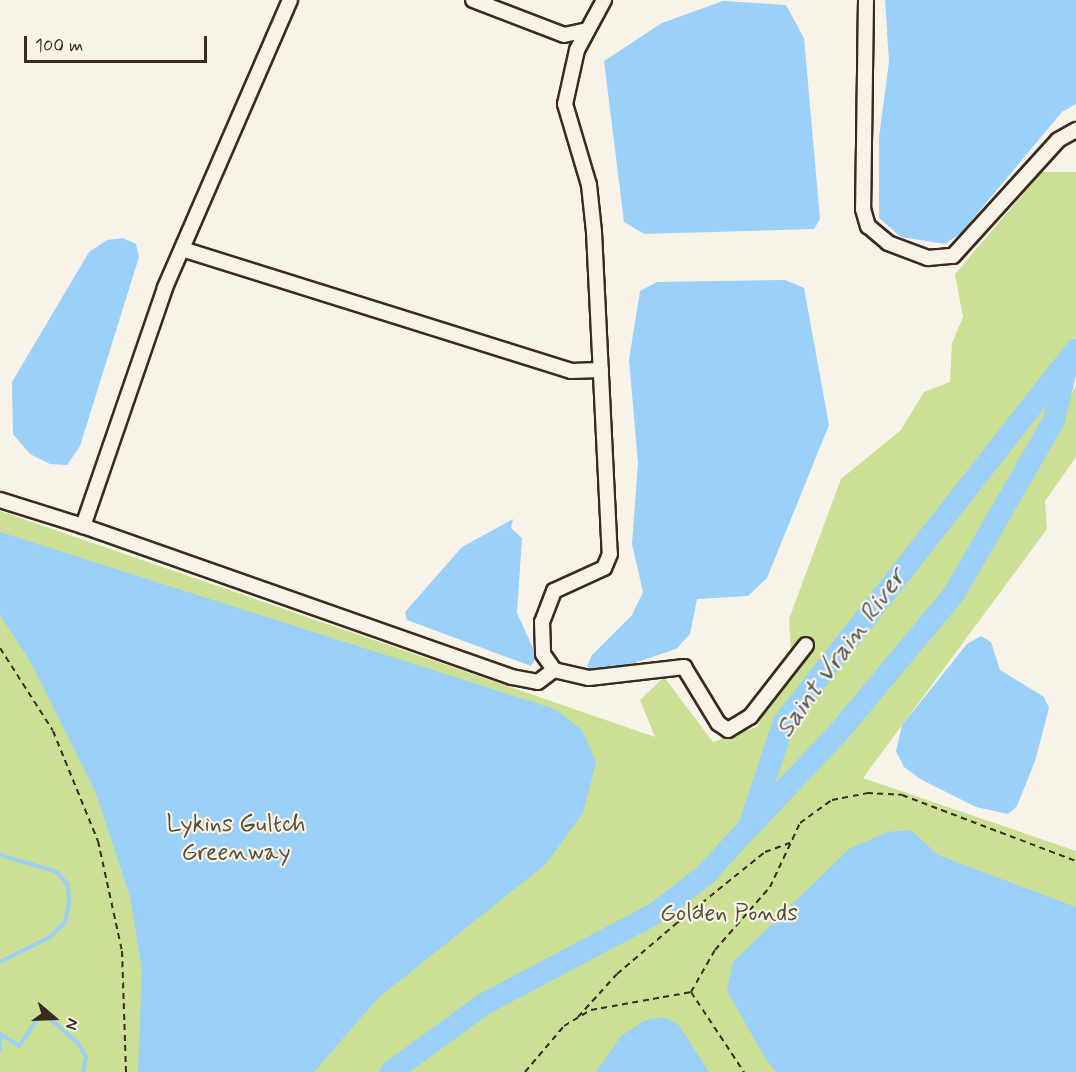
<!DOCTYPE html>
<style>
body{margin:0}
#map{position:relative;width:1076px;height:1072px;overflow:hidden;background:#f7f3e8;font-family:Mynerve,sans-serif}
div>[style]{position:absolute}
.green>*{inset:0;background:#cbdf95}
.water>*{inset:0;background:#9bd0f9}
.stream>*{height:4px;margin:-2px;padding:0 2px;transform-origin:2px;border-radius:2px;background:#9bd0f9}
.river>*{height:22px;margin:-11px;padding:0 11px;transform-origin:11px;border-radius:11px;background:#9bd0f9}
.path>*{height:2px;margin-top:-1px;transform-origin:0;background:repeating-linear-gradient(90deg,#3b2a1e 0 6px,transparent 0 10.5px)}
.roads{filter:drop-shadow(2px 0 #3b2a1e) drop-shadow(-2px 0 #3b2a1e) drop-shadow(0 2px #3b2a1e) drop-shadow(0 -2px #3b2a1e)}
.minor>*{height:14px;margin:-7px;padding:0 7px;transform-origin:7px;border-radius:7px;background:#f7f3e8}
span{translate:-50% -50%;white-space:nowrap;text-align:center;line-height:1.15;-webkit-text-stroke:4.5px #f7f3e8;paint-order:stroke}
.park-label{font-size:24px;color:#584e36}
.water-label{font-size:26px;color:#535455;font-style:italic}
.north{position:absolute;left:24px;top:988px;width:60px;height:60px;-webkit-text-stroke:4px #f7f3e8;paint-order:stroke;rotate:109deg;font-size:16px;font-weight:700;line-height:24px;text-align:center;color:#3b2a1e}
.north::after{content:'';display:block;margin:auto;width:21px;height:27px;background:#3b2a1e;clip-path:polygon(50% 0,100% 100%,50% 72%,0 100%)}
.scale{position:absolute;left:24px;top:36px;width:183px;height:27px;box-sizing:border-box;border:3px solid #3b2a1e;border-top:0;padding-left:8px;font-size:18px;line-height:21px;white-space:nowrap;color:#3b2a1e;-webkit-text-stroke:4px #f7f3e8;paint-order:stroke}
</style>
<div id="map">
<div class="green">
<i style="clip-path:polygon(1042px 172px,1076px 172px,1076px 337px,782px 718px,763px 759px,771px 761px,787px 723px,1058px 380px,1050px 418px,950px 591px,802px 766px,809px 768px,956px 598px,1021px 496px,1076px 385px,1076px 457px,1045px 501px,1047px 529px,863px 778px,1076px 851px,1076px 1072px,0 1072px,0 511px,655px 737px,640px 700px,664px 677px,713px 742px,757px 727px,791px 655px,789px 619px,841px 479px,901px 430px,924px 392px,950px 382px,952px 343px,963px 317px,955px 274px)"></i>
</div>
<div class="water">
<i style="clip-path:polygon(885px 0,1076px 0,1076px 104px,1062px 112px,961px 233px,945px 244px,901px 237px,879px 218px,879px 137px,889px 62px)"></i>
<i style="clip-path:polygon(723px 1px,786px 5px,804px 38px,820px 219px,814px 229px,644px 234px,624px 222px,604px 61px,662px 23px)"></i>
<i style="clip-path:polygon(123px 238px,136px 244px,139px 257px,80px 446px,67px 465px,50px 464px,30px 454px,13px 434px,12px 382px,89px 252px,107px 240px)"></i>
<i style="clip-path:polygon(785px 280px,804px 288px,829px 425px,767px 578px,748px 596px,697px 599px,690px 634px,676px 649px,619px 668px,591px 670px,587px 666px,592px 655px,632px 615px,643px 592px,632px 544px,638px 463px,629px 360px,640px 291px,657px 282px)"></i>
<i style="clip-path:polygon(513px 519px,511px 528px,522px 538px,517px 613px,537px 657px,531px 666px,407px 620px,405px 612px,462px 547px)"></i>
<i style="clip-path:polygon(0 532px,555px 709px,582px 730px,596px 762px,583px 813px,546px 864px,378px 998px,314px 1072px,138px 1072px,142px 970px,130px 897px,96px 793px,31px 663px,0 615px)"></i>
<i style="clip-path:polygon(981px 636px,991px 642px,1000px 670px,1044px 697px,1049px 708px,1035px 761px,1017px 806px,1008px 814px,976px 807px,922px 780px,904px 767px,896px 751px,902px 725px,967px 644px)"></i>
<i style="clip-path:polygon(911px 830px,938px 855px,1076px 907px,1076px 1072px,776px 1072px,765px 1058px,727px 991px,733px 962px,849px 849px,887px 832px)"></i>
<i style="clip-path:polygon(663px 1017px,678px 1024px,709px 1072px,596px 1072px,621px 1036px,646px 1020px)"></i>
</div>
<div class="stream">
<i style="left:0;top:855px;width:59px;rotate:16.6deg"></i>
<i style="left:57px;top:872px;width:17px;rotate:50deg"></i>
<i style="left:68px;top:885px;width:17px;rotate:87deg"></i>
<i style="left:69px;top:902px;width:20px;rotate:101deg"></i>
<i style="left:65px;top:922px;width:21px;rotate:135deg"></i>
<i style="left:50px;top:937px;width:56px;rotate:153.4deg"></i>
<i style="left:0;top:1034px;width:22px;rotate:32deg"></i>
<i style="left:19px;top:1046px;width:34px;rotate:-56deg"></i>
<i style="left:38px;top:1018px;width:10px;rotate:-6deg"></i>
<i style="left:48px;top:1017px;width:38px;rotate:41deg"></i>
<i style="left:77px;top:1042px;width:17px;rotate:59deg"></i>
<i style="left:86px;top:1057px;width:15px;rotate:101deg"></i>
<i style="left:0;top:1051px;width:15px;rotate:-90deg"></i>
</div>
<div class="river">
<i style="left:751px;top:825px;width:127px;rotate:-46.6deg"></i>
<i style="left:838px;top:733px;width:181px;rotate:-50.2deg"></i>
<i style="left:954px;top:594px;width:201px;rotate:-60.1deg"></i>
<i style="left:1054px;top:420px;width:56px;rotate:-76.5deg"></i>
<i style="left:391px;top:1072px;width:115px;rotate:-36.2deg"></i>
<i style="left:484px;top:1004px;width:195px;rotate:-27.9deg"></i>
<i style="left:656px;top:913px;width:62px;rotate:-37.8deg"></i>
<i style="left:705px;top:875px;width:65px;rotate:-47.5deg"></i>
<i style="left:749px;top:827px;width:111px;rotate:-71.6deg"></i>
<i style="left:784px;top:722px;width:473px;rotate:-51.9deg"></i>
</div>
<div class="path">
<i style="left:0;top:648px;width:98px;rotate:57.4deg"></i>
<i style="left:53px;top:731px;width:119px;rotate:67.8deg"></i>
<i style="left:98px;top:841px;width:113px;rotate:77.7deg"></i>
<i style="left:122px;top:951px;width:121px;rotate:88.1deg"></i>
<i style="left:691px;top:992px;width:48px;rotate:-60.3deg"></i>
<i style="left:715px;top:950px;width:84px;rotate:-48.9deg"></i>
<i style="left:770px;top:887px;width:71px;rotate:-64.9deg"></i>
<i style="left:800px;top:823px;width:39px;rotate:-36deg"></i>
<i style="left:832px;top:800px;width:36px;rotate:-11deg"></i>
<i style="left:867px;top:793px;width:35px;rotate:3deg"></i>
<i style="left:902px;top:795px;width:186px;rotate:20.8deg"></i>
<i style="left:578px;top:1017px;width:58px;rotate:-47.8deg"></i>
<i style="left:617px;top:974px;width:79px;rotate:-40.4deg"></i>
<i style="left:677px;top:923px;width:113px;rotate:-38.9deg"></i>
<i style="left:765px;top:852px;width:27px;rotate:-20deg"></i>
<i style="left:525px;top:1072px;width:60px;rotate:-49.7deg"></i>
<i style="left:564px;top:1026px;width:31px;rotate:-31deg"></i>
<i style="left:591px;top:1010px;width:102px;rotate:-10.2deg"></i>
<i style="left:691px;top:992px;width:96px;rotate:56.5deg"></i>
</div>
<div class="roads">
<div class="minor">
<i style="left:290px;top:0;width:314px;rotate:113.5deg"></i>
<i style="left:165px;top:288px;width:252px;rotate:109deg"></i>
<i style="left:83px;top:526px;width:455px;rotate:19.4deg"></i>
<i style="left:512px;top:677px;width:26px;rotate:11deg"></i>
<i style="left:538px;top:682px;width:20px;rotate:-37deg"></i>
<i style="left:473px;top:0;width:97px;rotate:21deg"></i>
<i style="left:564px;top:35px;width:24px;rotate:-12deg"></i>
<i style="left:604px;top:0;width:57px;rotate:118.4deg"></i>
<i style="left:577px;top:50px;width:55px;rotate:102.5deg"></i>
<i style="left:565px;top:104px;width:84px;rotate:73.5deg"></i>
<i style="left:589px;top:185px;width:47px;rotate:83.9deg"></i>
<i style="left:594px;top:232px;width:322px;rotate:87.2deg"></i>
<i style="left:610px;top:554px;width:15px;rotate:113deg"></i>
<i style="left:604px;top:568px;width:55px;rotate:155.3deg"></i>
<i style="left:554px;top:591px;width:33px;rotate:111deg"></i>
<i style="left:542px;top:622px;width:32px;rotate:88deg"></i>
<i style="left:543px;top:654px;width:19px;rotate:55deg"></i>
<i style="left:554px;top:670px;width:36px;rotate:13deg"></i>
<i style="left:589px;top:678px;width:96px;rotate:-6.6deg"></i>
<i style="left:684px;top:667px;width:66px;rotate:58.7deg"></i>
<i style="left:718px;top:723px;width:12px;rotate:35deg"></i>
<i style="left:728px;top:730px;width:26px;rotate:-31deg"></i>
<i style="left:750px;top:717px;width:91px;rotate:-52.1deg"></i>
<i style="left:866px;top:0;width:209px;rotate:90.8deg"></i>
<i style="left:863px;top:209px;width:18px;rotate:74deg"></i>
<i style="left:868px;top:226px;width:26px;rotate:40deg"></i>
<i style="left:888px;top:243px;width:43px;rotate:20.6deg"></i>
<i style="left:928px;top:258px;width:25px;rotate:-5deg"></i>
<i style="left:953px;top:256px;width:156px;rotate:-47.8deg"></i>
<i style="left:1058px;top:140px;width:21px;rotate:-29deg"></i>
<i style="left:182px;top:249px;width:408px;rotate:17.4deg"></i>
<i style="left:571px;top:371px;width:30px;rotate:-2deg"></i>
<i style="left:0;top:500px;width:87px;rotate:17.4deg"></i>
</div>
</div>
<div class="park-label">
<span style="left:236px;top:839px">Lykins Gultch<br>Greenway</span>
<span style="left:729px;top:914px">Golden Ponds</span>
</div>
<div class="water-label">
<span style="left:842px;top:654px;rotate:-54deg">Saint Vrain River</span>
</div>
<div class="north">N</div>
<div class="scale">100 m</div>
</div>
